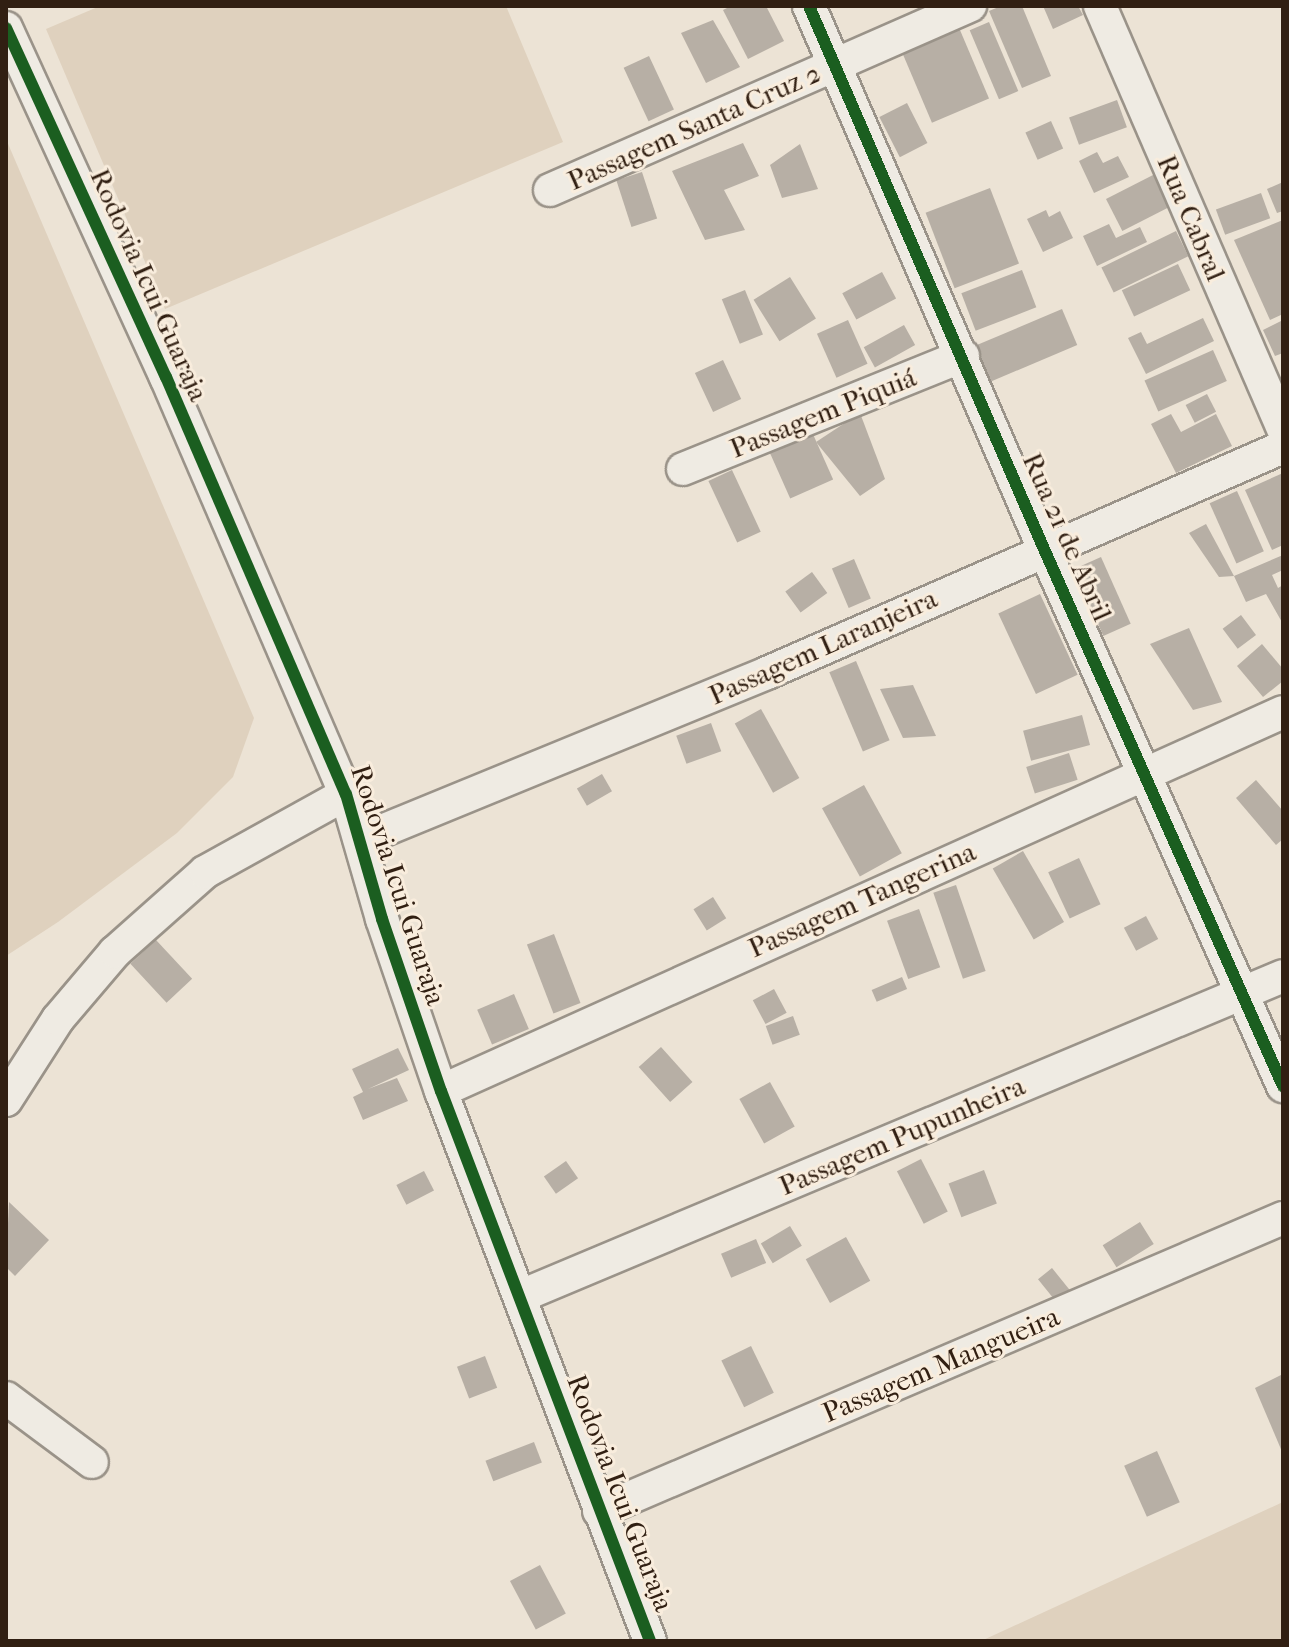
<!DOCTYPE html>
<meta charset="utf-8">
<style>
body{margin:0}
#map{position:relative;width:1289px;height:1647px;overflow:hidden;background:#ece3d5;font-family:"IM FELL French Canon",serif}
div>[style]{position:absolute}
.green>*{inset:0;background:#dfd1be}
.building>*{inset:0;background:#b7afa5;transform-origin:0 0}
.roads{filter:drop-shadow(2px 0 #9a9389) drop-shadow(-2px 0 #9a9389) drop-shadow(0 2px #9a9389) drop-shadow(0 -2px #9a9389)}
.minor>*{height:32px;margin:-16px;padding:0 16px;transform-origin:16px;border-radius:16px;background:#efebe3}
.cycleway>*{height:12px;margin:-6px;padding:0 6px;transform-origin:6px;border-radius:6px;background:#1b5e20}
span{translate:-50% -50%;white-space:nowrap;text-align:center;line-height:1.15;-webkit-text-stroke:6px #f9eddd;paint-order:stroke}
.street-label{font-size:28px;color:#311f12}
.frame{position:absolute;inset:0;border:8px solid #311f12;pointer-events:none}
</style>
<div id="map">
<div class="green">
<i style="clip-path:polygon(100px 6px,506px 6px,563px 142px,165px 309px,46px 29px)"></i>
<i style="clip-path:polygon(6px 139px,254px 718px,233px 777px,177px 833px,58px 922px,6px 956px)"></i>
<i style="clip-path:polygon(1283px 1502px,1283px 1641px,981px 1641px)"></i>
</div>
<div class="building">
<i style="clip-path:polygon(731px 6px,766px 6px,784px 41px,748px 59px,723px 10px)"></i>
<i style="clip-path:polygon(1001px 6px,1022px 6px,1051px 76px,1022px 88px,989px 11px)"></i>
<i style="clip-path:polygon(1043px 6px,1078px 6px,1083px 15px,1053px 29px)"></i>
<i style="clip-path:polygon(713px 20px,740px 67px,706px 83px,681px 33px)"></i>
<i style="left:989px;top:22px;width:75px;height:21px;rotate:67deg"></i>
<i style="left:957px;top:23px;width:82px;height:62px;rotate:67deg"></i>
<i style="left:649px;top:56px;width:59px;height:28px;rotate:65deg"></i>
<i style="left:1117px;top:100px;width:29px;height:51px;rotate:70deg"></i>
<i style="left:907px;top:103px;width:45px;height:31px;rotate:63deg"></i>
<i style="left:1051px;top:121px;width:30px;height:28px;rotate:66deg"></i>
<i style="clip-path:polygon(743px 143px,759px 176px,724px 190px,745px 230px,705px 240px,672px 171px)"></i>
<i style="clip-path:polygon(800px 144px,818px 189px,782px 198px,770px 165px)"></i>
<i style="clip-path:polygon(1097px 152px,1103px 163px,1118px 156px,1129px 177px,1094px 193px,1079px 161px)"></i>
<i style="left:642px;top:172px;width:49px;height:27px;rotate:72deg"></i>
<i style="left:1155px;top:174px;width:36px;height:55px;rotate:63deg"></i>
<i style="clip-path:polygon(1283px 182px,1283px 211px,1277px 213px,1267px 189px)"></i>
<i style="left:990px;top:188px;width:81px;height:69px;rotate:69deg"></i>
<i style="left:1261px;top:193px;width:27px;height:48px;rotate:70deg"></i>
<i style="clip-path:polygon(1046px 210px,1049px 217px,1060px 211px,1073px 238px,1043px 252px,1027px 219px)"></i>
<i style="clip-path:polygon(1283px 220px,1283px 314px,1270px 320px,1234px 240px)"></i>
<i style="clip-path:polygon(1109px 224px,1116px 238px,1140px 227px,1147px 242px,1097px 266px,1083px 236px)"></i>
<i style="left:1176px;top:231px;width:28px;height:83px;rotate:64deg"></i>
<i style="left:1178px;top:264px;width:29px;height:62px;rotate:65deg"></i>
<i style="left:1022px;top:270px;width:40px;height:65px;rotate:69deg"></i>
<i style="left:882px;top:272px;width:30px;height:45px;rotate:62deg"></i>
<i style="left:790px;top:277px;width:49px;height:43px;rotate:58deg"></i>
<i style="left:745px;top:290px;width:48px;height:25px;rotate:68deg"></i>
<i style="left:1062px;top:309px;width:39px;height:95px;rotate:67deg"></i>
<i style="clip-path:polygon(1203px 318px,1214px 341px,1146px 374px,1128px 338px,1141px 332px,1147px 344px)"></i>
<i style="left:848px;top:320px;width:48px;height:34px;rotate:66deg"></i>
<i style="clip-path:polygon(1283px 320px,1283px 353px,1275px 356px,1263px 330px)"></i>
<i style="left:904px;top:325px;width:23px;height:46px;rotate:61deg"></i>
<i style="left:1213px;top:350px;width:34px;height:75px;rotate:66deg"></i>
<i style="left:723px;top:360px;width:43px;height:31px;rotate:65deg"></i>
<i style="left:1207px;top:394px;width:20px;height:24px;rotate:63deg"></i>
<i style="clip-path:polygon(860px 413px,885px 479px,860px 496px,816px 442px)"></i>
<i style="clip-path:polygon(1171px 414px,1181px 432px,1216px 414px,1232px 446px,1176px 473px,1151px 424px)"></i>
<i style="left:812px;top:432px;width:52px;height:47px;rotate:66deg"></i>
<i style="left:732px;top:470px;width:68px;height:26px;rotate:65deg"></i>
<i style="clip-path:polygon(1283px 473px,1283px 545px,1272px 550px,1245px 490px)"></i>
<i style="left:1237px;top:491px;width:66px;height:30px;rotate:66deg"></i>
<i style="clip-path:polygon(1206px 524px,1234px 576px,1219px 577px,1189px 533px)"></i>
<i style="clip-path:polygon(1283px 555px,1283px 570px,1272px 575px,1278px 588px,1283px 585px,1283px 624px,1266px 594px,1246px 602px,1234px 576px)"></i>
<i style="left:1101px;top:557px;width:73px;height:30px;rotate:66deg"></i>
<i style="left:854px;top:559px;width:43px;height:24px;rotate:67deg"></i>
<i style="left:812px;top:572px;width:26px;height:33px;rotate:54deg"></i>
<i style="left:1040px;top:594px;width:89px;height:46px;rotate:65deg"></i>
<i style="left:1241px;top:615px;width:25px;height:23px;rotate:53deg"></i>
<i style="clip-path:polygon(1189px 628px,1222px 702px,1193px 710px,1150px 644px)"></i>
<i style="clip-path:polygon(1262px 644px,1283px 669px,1283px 681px,1263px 697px,1237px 666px)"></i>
<i style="left:856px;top:661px;width:86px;height:29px;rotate:67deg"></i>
<i style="clip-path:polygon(913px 685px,936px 736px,903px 738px,880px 689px)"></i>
<i style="left:761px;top:709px;width:79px;height:30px;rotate:61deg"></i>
<i style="left:1082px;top:715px;width:31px;height:61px;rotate:75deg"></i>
<i style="left:711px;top:723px;width:30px;height:37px;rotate:70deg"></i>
<i style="left:1069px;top:753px;width:28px;height:45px;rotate:72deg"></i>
<i style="left:602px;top:774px;width:20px;height:29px;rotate:60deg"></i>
<i style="clip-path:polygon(1256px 780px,1283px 811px,1283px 839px,1276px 845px,1236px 798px)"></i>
<i style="left:864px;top:785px;width:78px;height:48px;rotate:61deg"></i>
<i style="left:1023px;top:851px;width:82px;height:35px;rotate:60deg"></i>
<i style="left:1079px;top:858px;width:51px;height:34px;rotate:65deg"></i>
<i style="left:956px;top:885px;width:91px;height:24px;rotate:71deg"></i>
<i style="left:713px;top:897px;width:25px;height:23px;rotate:58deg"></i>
<i style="left:919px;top:909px;width:62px;height:34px;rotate:70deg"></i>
<i style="left:1146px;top:916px;width:26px;height:25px;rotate:62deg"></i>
<i style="left:554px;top:934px;width:74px;height:29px;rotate:69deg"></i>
<i style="left:156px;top:940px;width:53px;height:35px;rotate:47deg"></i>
<i style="left:902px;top:977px;width:13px;height:33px;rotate:67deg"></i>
<i style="left:774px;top:989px;width:27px;height:24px;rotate:62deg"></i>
<i style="left:514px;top:994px;width:38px;height:40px;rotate:67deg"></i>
<i style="left:793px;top:1016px;width:20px;height:29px;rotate:70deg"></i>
<i style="left:661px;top:1047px;width:47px;height:30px;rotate:48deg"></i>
<i style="clip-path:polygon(398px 1048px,409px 1070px,368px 1089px,397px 1078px,408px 1101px,363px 1120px,353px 1097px,363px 1092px,352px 1069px)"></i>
<i style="left:770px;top:1082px;width:51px;height:35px;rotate:61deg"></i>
<i style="left:921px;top:1159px;width:59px;height:27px;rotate:63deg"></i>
<i style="left:566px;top:1161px;width:21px;height:27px;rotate:55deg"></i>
<i style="left:984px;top:1170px;width:36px;height:38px;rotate:69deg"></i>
<i style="left:424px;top:1171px;width:22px;height:31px;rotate:63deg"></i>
<i style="clip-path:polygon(9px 1202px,49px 1240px,15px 1276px,6px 1267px)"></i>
<i style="left:1140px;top:1222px;width:26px;height:44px;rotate:58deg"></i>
<i style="left:790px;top:1226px;width:23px;height:34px;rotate:59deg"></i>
<i style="left:846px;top:1237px;width:50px;height:46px;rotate:61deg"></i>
<i style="left:756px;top:1239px;width:26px;height:38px;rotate:67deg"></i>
<i style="left:1052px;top:1268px;width:33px;height:18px;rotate:51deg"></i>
<i style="left:751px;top:1346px;width:52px;height:33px;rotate:64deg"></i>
<i style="left:485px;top:1356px;width:34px;height:30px;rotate:69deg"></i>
<i style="clip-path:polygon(1283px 1374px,1283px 1454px,1255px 1388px)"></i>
<i style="left:534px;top:1442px;width:22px;height:52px;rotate:69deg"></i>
<i style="left:1157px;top:1451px;width:56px;height:36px;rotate:66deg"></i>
<i style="left:540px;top:1565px;width:55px;height:34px;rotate:62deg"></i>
</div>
<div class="roads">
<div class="minor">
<i style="left:809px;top:6px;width:592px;rotate:66.6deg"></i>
<i style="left:1044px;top:549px;width:588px;rotate:66.01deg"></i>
<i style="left:1100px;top:6px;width:461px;rotate:66.6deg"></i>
<i style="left:6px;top:28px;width:384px;rotate:65.4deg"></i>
<i style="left:166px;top:377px;width:454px;rotate:66.7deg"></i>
<i style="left:346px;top:794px;width:130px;rotate:73.9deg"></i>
<i style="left:382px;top:919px;width:182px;rotate:71.1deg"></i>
<i style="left:441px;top:1091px;width:588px;rotate:69.19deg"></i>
<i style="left:550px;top:190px;width:459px;rotate:-23.7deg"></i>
<i style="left:683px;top:469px;width:302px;rotate:-22deg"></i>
<i style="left:360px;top:840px;width:440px;rotate:-22.3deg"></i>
<i style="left:767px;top:673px;width:563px;rotate:-23.65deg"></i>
<i style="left:441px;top:1091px;width:923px;rotate:-24.23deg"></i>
<i style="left:6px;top:1100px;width:96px;rotate:-57.3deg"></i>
<i style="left:58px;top:1019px;width:88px;rotate:-49.6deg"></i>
<i style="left:115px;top:952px;width:120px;rotate:-41.6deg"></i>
<i style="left:205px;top:872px;width:161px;rotate:-29deg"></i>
<i style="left:521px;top:1296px;width:826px;rotate:-22.78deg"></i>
<i style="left:6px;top:1398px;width:107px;rotate:36.7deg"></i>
<i style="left:599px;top:1511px;width:744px;rotate:-23.19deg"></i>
</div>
</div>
<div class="cycleway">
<i style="left:809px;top:6px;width:592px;rotate:66.6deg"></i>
<i style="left:1044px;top:549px;width:588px;rotate:66.01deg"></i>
<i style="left:6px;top:28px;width:384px;rotate:65.4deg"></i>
<i style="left:166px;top:377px;width:454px;rotate:66.7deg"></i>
<i style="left:346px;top:794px;width:130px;rotate:73.9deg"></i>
<i style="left:382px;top:919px;width:182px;rotate:71.1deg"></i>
<i style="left:441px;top:1091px;width:588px;rotate:69.19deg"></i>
</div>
<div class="street-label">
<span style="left:694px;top:127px;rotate:-24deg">Passagem Santa Cruz 2</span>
<span style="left:1191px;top:218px;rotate:67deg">Rua Cabral</span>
<span style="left:149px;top:285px;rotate:66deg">Rodovia Icui Guaraja</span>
<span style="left:823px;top:413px;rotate:-22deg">Passagem Piquiá</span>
<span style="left:1067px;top:537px;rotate:66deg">Rua 21 de Abril</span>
<span style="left:823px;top:647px;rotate:-24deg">Passagem Laranjeira</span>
<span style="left:398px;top:885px;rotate:72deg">Rodovia Icui Guaraja</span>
<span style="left:862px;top:900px;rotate:-24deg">Passagem Tangerina</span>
<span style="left:902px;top:1136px;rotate:-23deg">Passagem Pupunheira</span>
<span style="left:941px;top:1365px;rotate:-23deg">Passagem Mangueira</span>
<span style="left:620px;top:1493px;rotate:69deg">Rodovia Icui Guaraja</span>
</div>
<div class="frame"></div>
</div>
